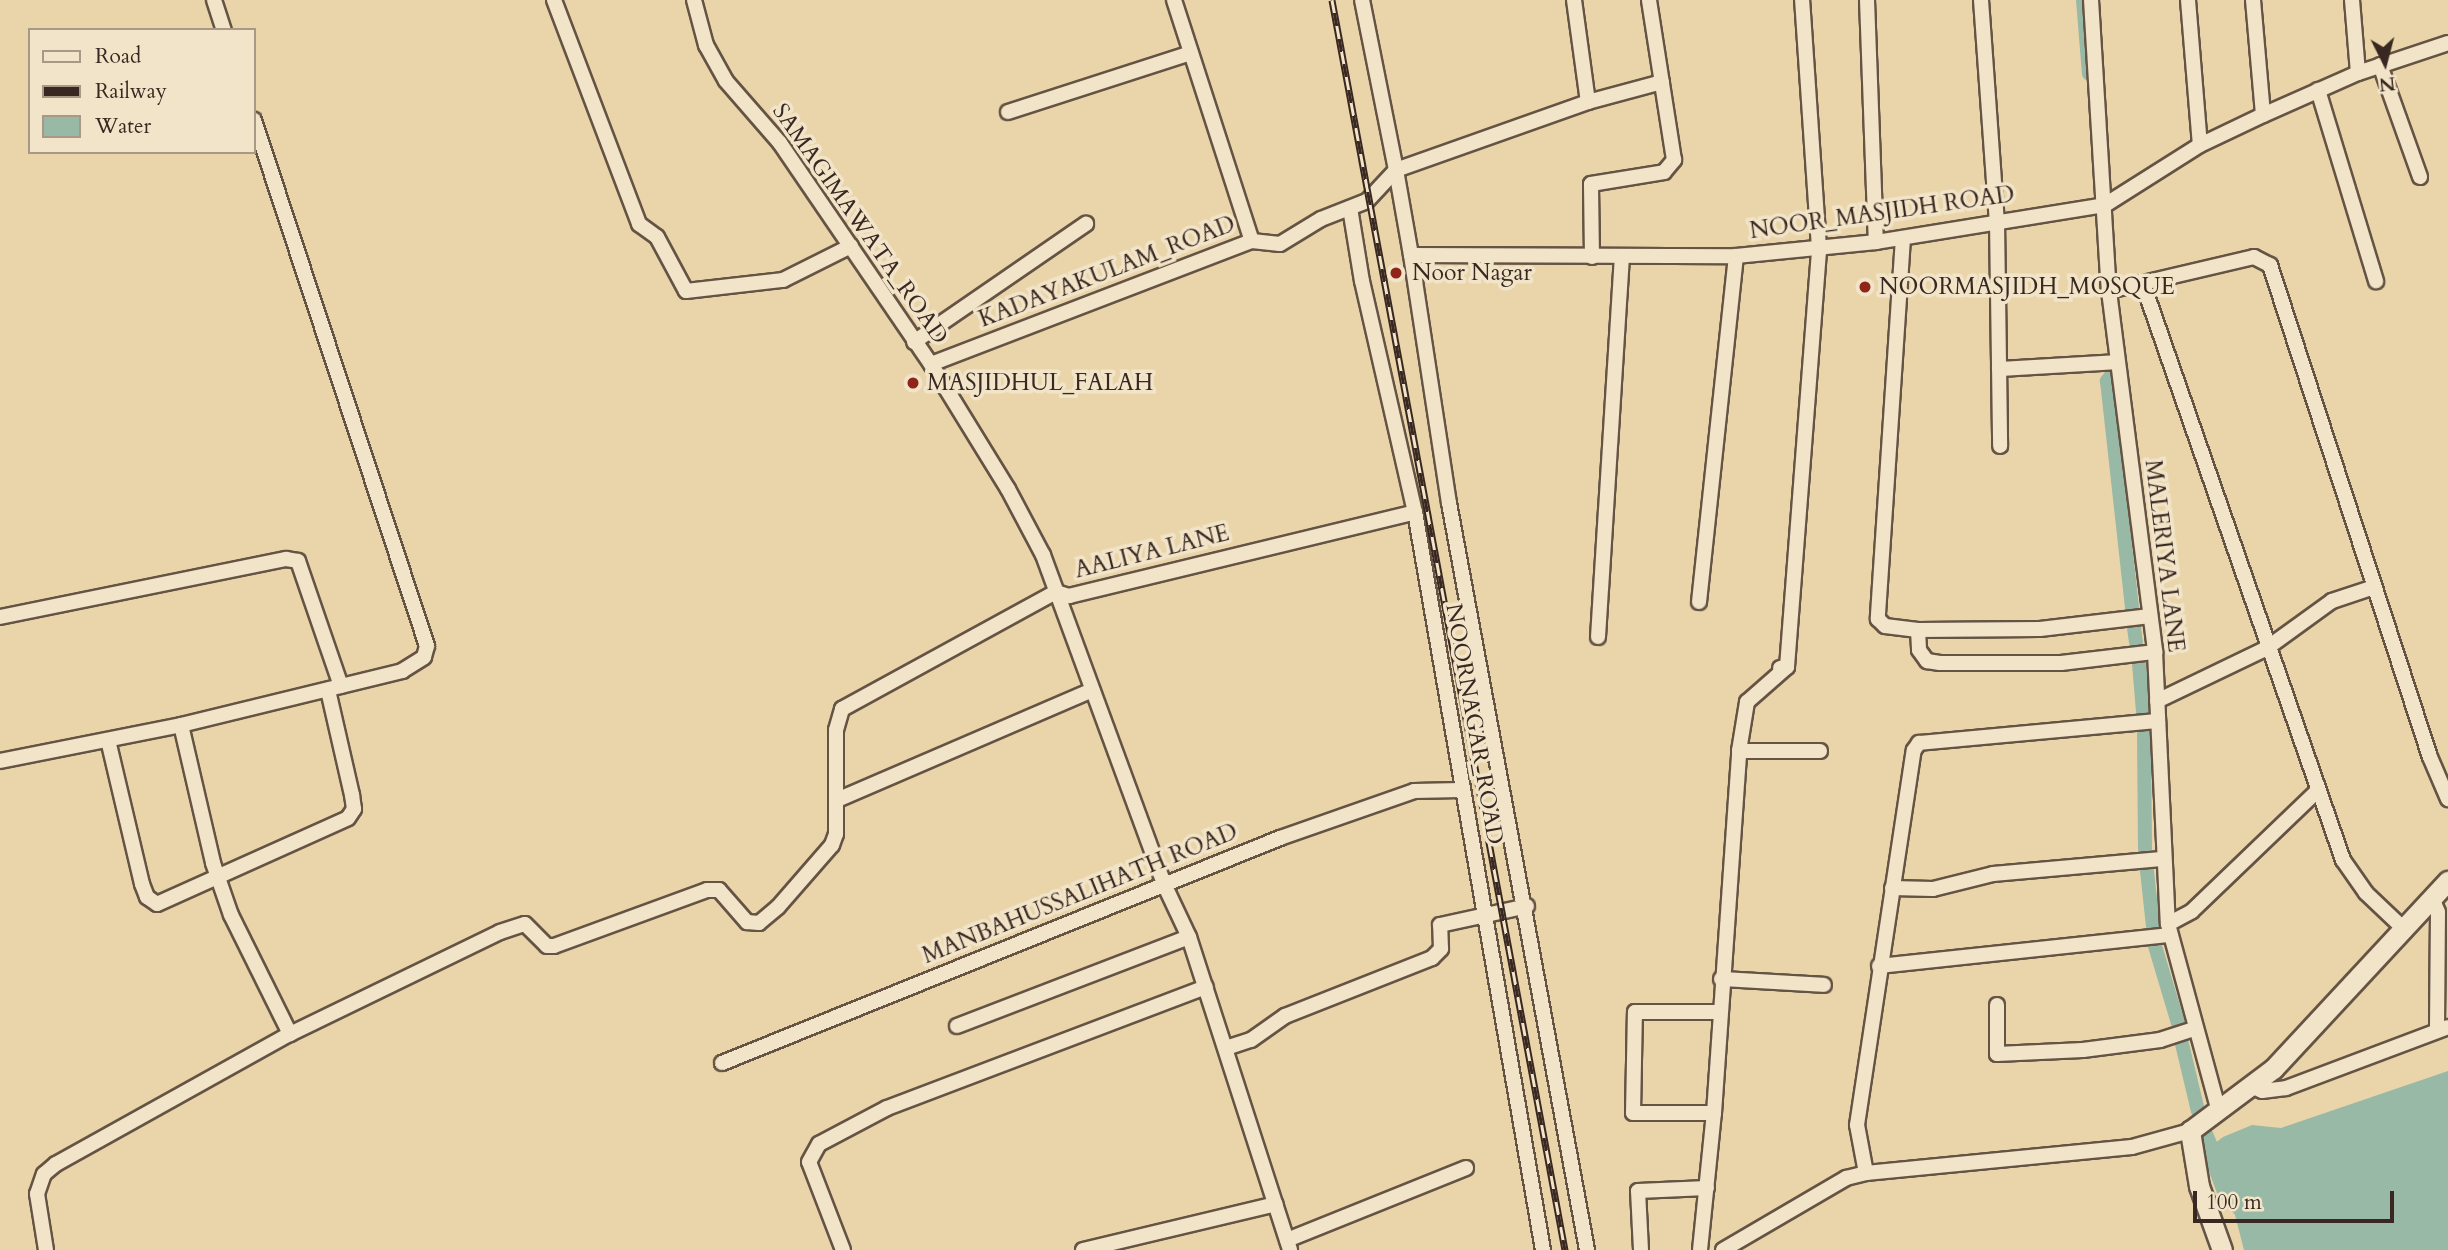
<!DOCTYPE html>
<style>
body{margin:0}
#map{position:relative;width:2448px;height:1250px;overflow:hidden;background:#ead5ab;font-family:Cardo,serif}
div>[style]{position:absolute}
.water>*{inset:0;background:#98b9a6}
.canal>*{height:14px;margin:-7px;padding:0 7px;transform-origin:7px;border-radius:7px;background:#98b9a6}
.roads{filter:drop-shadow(2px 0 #655344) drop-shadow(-2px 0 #655344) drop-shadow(0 2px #655344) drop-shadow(0 -2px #655344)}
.street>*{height:14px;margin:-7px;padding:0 7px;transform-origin:7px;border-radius:7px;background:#f1e4c8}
.secondary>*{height:19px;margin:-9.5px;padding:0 9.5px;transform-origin:9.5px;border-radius:9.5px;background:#f1e4c8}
.rail>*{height:7px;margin-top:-3.5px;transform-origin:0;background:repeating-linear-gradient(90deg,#f1e4c8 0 13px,#392821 0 26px);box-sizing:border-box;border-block:2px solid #392821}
.dots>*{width:19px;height:19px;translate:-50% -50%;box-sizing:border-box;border:4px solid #f1e4c8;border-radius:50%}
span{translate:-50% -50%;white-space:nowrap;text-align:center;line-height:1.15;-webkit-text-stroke:7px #f1e4c8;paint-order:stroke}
.street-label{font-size:23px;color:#392821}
.poi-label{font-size:23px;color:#392821}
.left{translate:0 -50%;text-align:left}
.legend{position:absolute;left:28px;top:28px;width:228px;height:126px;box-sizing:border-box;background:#f1e4c8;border:2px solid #a79985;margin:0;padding:9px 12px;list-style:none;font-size:21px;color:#392821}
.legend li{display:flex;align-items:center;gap:14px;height:35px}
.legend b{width:35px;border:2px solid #a79985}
.north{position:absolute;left:2350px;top:28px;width:70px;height:70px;-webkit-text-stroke:5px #f1e4c8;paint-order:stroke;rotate:174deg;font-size:19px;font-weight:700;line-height:28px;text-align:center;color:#392821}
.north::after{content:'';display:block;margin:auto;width:24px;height:32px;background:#392821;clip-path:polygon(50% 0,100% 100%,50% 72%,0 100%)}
.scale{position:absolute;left:2193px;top:1191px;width:201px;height:32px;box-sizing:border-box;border:4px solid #392821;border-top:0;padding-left:9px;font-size:21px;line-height:24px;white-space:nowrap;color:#392821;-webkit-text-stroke:5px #f1e4c8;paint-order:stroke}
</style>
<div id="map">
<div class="water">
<i style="clip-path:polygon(2448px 1071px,2448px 1250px,2244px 1250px,2235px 1215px,2217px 1193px,2202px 1153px,2223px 1137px,2252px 1125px,2281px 1128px)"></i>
</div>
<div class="canal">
<i style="left:2083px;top:0;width:74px;rotate:85.4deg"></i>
<i style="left:2112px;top:374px;width:9px;rotate:126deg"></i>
<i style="left:2107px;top:381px;width:228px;rotate:83.7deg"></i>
<i style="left:2134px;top:628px;width:14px;rotate:82deg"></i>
<i style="left:2139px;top:664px;width:48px;rotate:85.2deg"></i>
<i style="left:2144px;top:734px;width:115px;rotate:89.5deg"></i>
<i style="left:2147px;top:871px;width:55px;rotate:83.8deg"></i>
<i style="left:2155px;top:946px;width:80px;rotate:73.4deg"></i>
<i style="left:2182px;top:1044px;width:69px;rotate:76.6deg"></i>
<i style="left:2206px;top:1134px;width:13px;rotate:67deg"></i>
</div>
<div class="roads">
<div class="street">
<i style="left:214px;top:0;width:32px;rotate:72deg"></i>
<i style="left:554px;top:0;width:240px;rotate:69.2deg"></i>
<i style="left:639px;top:224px;width:22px;rotate:36deg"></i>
<i style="left:657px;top:237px;width:61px;rotate:61.8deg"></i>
<i style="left:686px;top:291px;width:98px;rotate:-6.5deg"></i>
<i style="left:783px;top:280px;width:76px;rotate:-26.6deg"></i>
<i style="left:694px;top:0;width:47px;rotate:75.1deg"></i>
<i style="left:706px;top:45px;width:41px;rotate:60.9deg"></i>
<i style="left:726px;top:81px;width:82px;rotate:48.9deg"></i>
<i style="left:780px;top:143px;width:268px;rotate:55.7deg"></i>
<i style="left:931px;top:364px;width:147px;rotate:58.4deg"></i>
<i style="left:1008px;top:489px;width:75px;rotate:62.1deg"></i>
<i style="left:1043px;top:555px;width:353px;rotate:69.8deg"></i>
<i style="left:1165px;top:886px;width:56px;rotate:64.8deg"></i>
<i style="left:1189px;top:937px;width:329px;rotate:72.1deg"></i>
<i style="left:1174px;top:0;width:253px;rotate:72.1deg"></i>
<i style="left:1574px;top:0;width:103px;rotate:82.2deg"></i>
<i style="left:1867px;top:0;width:242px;rotate:87.9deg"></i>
<i style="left:1981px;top:0;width:222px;rotate:85.9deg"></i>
<i style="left:1997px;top:221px;width:225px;rotate:89.2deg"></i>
<i style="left:2091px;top:0;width:292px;rotate:86.5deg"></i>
<i style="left:2109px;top:291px;width:364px;rotate:82.7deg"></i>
<i style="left:2155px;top:652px;width:272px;rotate:87.3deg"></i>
<i style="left:2168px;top:924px;width:195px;rotate:74.8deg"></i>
<i style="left:2188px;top:0;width:145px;rotate:85.3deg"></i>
<i style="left:2253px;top:0;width:115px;rotate:85deg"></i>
<i style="left:2352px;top:0;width:73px;rotate:85.3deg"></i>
<i style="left:2380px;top:65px;width:119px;rotate:70.3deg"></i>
<i style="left:1662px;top:82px;width:77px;rotate:164.9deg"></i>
<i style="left:1588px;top:102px;width:204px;rotate:160.5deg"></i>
<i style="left:1396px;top:170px;width:86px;rotate:80deg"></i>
<i style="left:1411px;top:255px;width:325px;rotate:0.2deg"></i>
<i style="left:1736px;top:256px;width:141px;rotate:-5.7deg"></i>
<i style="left:1876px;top:242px;width:232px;rotate:-9.2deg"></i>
<i style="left:2105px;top:205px;width:112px;rotate:-32.3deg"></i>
<i style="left:2200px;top:145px;width:70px;rotate:-25.5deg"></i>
<i style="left:2263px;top:115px;width:104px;rotate:-23.9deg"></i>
<i style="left:2358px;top:73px;width:95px;rotate:-18.4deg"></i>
<i style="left:2318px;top:90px;width:200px;rotate:73.1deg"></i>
<i style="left:1008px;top:112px;width:192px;rotate:-17.9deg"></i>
<i style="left:1350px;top:208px;width:74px;rotate:80.7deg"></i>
<i style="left:1362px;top:281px;width:237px;rotate:77.1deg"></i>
<i style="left:1415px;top:512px;width:749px;rotate:80.16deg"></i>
<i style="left:1903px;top:238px;width:382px;rotate:93.8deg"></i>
<i style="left:1878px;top:619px;width:10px;rotate:45deg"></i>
<i style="left:1885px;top:626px;width:33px;rotate:7deg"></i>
<i style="left:1918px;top:630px;width:122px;rotate:-0.5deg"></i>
<i style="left:2040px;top:629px;width:111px;rotate:-6.7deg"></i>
<i style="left:1411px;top:255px;width:251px;rotate:81.3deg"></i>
<i style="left:1449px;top:503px;width:760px;rotate:79.53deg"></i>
<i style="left:1592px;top:257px;width:73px;rotate:-90.8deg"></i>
<i style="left:1591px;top:184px;width:74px;rotate:-9.3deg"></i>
<i style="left:1664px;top:172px;width:16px;rotate:-50deg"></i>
<i style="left:1674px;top:160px;width:162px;rotate:-98.9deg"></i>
<i style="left:2143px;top:284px;width:610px;rotate:70.85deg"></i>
<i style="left:2343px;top:860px;width:40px;rotate:55.1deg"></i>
<i style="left:2366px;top:893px;width:52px;rotate:43.5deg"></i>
<i style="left:2109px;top:291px;width:149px;rotate:-13.2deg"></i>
<i style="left:2254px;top:257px;width:18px;rotate:27deg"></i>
<i style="left:2270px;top:265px;width:517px;rotate:71.99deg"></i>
<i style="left:2430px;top:757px;width:46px;rotate:66.8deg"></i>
<i style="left:914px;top:342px;width:209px;rotate:-34.5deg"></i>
<i style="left:931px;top:364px;width:344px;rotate:-21deg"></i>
<i style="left:1252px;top:241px;width:28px;rotate:6deg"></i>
<i style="left:1280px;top:244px;width:48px;rotate:-31.4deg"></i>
<i style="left:1321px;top:219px;width:49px;rotate:-21.4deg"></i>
<i style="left:1367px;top:201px;width:42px;rotate:-46.9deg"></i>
<i style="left:1396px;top:170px;width:173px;rotate:-101.3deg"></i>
<i style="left:1999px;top:369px;width:117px;rotate:-3.4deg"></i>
<i style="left:1699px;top:602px;width:348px;rotate:-83.9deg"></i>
<i style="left:0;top:617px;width:292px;rotate:-11.5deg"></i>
<i style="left:286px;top:559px;width:12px;rotate:9deg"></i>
<i style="left:298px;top:561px;width:132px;rotate:71deg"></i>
<i style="left:1918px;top:630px;width:20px;rotate:87deg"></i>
<i style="left:1919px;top:650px;width:14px;rotate:54deg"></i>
<i style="left:1927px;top:661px;width:13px;rotate:9deg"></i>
<i style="left:1940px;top:663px;width:121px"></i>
<i style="left:2061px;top:663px;width:95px;rotate:-6.7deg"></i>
<i style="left:1598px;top:637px;width:379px;rotate:-86.4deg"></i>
<i style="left:1787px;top:667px;width:420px;rotate:-85.6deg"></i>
<i style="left:1819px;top:248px;width:249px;rotate:-93.9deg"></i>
<i style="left:2157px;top:701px;width:122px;rotate:-25.7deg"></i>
<i style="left:2267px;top:648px;width:80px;rotate:-35.9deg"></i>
<i style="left:2332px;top:601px;width:44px;rotate:-18.4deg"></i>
<i style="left:181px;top:725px;width:142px;rotate:76.9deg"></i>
<i style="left:213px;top:863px;width:55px;rotate:70.9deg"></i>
<i style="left:231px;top:915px;width:133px;rotate:63.6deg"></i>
<i style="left:108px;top:740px;width:148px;rotate:76.7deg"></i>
<i style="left:142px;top:884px;width:14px;rotate:69deg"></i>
<i style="left:147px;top:897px;width:12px;rotate:35deg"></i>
<i style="left:157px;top:904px;width:209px;rotate:-24.2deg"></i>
<i style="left:348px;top:818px;width:11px;rotate:-56deg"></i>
<i style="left:354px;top:809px;width:14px;rotate:-98deg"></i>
<i style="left:352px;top:795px;width:108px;rotate:-102.9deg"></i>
<i style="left:1739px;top:751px;width:50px;rotate:-80.7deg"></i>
<i style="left:1747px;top:702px;width:53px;rotate:-41.2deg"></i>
<i style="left:1787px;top:667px;width:7px;rotate:172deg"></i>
<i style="left:0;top:761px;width:185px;rotate:-11.2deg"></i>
<i style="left:181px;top:725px;width:228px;rotate:-13.7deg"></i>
<i style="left:402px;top:671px;width:26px;rotate:-32deg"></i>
<i style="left:424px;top:657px;width:11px;rotate:-75deg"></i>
<i style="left:427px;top:646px;width:554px;rotate:-108.21deg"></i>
<i style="left:837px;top:800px;width:278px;rotate:-23.3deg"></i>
<i style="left:1892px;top:888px;width:41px;rotate:1.4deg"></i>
<i style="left:1933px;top:889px;width:62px;rotate:-14deg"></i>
<i style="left:1993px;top:874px;width:169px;rotate:-5.1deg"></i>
<i style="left:2432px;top:898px;width:15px;rotate:67deg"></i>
<i style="left:2438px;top:912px;width:118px;rotate:90.5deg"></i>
<i style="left:2168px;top:924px;width:27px;rotate:-28deg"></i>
<i style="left:2192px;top:911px;width:173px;rotate:-43.8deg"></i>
<i style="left:1879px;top:966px;width:293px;rotate:-6.1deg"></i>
<i style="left:1721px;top:979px;width:103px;rotate:3.3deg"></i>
<i style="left:1997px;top:1005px;width:49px;rotate:90deg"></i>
<i style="left:1997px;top:1054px;width:86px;rotate:-2.7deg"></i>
<i style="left:2083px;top:1050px;width:78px;rotate:-7.4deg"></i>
<i style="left:2160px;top:1040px;width:36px;rotate:-18deg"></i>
<i style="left:957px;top:1026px;width:248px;rotate:-21deg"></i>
<i style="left:1226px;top:1048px;width:26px;rotate:-18deg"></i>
<i style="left:1251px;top:1040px;width:42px;rotate:-35.2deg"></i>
<i style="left:1285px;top:1016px;width:158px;rotate:-21.5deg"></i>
<i style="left:1432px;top:958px;width:13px;rotate:-45deg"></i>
<i style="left:1441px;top:949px;width:24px;rotate:-92deg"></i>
<i style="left:1440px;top:925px;width:89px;rotate:-12.3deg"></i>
<i style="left:722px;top:1063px;width:602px;rotate:-21.96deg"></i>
<i style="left:1280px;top:838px;width:142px;rotate:-19.3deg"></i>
<i style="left:1414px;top:791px;width:47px;rotate:-1.2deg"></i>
<i style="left:2251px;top:1086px;width:12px;rotate:24deg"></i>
<i style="left:2262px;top:1091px;width:24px;rotate:-7deg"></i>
<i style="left:2286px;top:1088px;width:173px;rotate:-20.6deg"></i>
<i style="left:1714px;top:1113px;width:81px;rotate:180deg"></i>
<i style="left:1633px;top:1113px;width:101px;rotate:-88.9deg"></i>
<i style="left:1635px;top:1012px;width:84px"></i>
<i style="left:1866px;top:1173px;width:49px;rotate:-100.6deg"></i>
<i style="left:1857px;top:1125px;width:379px;rotate:-81.4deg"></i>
<i style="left:1914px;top:750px;width:9px;rotate:-54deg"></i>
<i style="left:1919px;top:743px;width:240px;rotate:-5.3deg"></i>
<i style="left:1287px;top:1240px;width:193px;rotate:-21.9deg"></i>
<i style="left:46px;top:1250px;width:57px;rotate:-99.1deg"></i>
<i style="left:37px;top:1194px;width:21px;rotate:-71deg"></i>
<i style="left:44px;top:1174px;width:16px;rotate:-40deg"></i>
<i style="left:56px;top:1164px;width:268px;rotate:-29.1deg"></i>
<i style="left:290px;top:1034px;width:233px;rotate:-25.9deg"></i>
<i style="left:500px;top:932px;width:26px;rotate:-18deg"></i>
<i style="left:525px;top:924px;width:31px;rotate:45deg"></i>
<i style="left:547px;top:946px;width:7px"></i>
<i style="left:554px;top:946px;width:163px;rotate:-20.1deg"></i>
<i style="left:707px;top:890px;width:12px"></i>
<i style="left:719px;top:890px;width:43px;rotate:48.8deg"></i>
<i style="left:747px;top:922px;width:12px;rotate:5deg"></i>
<i style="left:759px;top:923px;width:25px;rotate:-40deg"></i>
<i style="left:778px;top:907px;width:82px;rotate:-48.9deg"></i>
<i style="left:832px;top:845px;width:12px;rotate:-70deg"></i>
<i style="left:836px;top:834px;width:104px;rotate:-90deg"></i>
<i style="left:836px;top:730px;width:22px;rotate:-74deg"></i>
<i style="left:842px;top:709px;width:244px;rotate:-28.7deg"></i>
<i style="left:1056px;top:592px;width:14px;rotate:17deg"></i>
<i style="left:1069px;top:596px;width:356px;rotate:-13.6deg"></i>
<i style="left:843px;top:1250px;width:94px;rotate:-111.1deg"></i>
<i style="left:809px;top:1162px;width:21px;rotate:-61deg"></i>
<i style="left:819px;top:1144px;width:77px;rotate:-27.9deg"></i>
<i style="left:887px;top:1108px;width:341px;rotate:-20.8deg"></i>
<i style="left:1083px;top:1250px;width:198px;rotate:-13.4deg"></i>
<i style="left:1641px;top:1250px;width:59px;rotate:-92.9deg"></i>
<i style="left:1638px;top:1191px;width:69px;rotate:-2.5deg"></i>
<i style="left:1700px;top:1250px;width:138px;rotate:-84.2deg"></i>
<i style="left:1714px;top:1113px;width:363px;rotate:-86deg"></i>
<i style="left:1739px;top:751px;width:81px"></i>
<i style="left:1723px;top:1250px;width:143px;rotate:-30.3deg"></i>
<i style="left:1846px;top:1178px;width:21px;rotate:-14deg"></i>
<i style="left:1866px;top:1173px;width:267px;rotate:-5.6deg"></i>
<i style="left:2132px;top:1147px;width:60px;rotate:-15.4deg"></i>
</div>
<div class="secondary">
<i style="left:2222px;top:1250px;width:68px;rotate:-109.8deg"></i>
<i style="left:2199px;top:1186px;width:56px;rotate:-99.3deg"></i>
<i style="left:2190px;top:1131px;width:104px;rotate:-36.8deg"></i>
<i style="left:2273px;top:1069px;width:257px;rotate:-47.1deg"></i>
</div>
</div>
<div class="rail">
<i style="left:1332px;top:0;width:1272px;rotate:79.44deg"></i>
</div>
<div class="dots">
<i style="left:1396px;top:273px;background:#8f2418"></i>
<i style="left:1865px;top:287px;background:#8f2418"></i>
<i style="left:913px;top:383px;background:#8f2418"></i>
</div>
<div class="street-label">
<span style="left:1882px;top:213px;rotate:-8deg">NOOR_MASJIDH ROAD</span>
<span style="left:860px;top:224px;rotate:55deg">SAMAGIMAWATA_ROAD</span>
<span style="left:1107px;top:272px;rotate:-21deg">KADAYAKULAM_ROAD</span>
<span style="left:1152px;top:552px;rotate:-14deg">AALIYA LANE</span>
<span style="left:2164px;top:556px;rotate:83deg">MALERIYA LANE</span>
<span style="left:1474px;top:724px;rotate:80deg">NOORNAGAR_ROAD</span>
<span style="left:1080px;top:894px;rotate:-22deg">MANBAHUSSALIHATH ROAD</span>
</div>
<div class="poi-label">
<span class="left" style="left:1412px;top:273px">Noor Nagar</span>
<span class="left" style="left:1879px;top:287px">NOORMASJIDH_MOSQUE</span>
<span class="left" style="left:927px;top:383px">MASJIDHUL_FALAH</span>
</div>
<ul class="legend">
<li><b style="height:9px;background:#f1e4c8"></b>Road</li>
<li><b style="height:9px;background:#392821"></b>Railway</li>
<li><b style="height:19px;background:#98b9a6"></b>Water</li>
</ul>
<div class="north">N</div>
<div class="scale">100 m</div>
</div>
